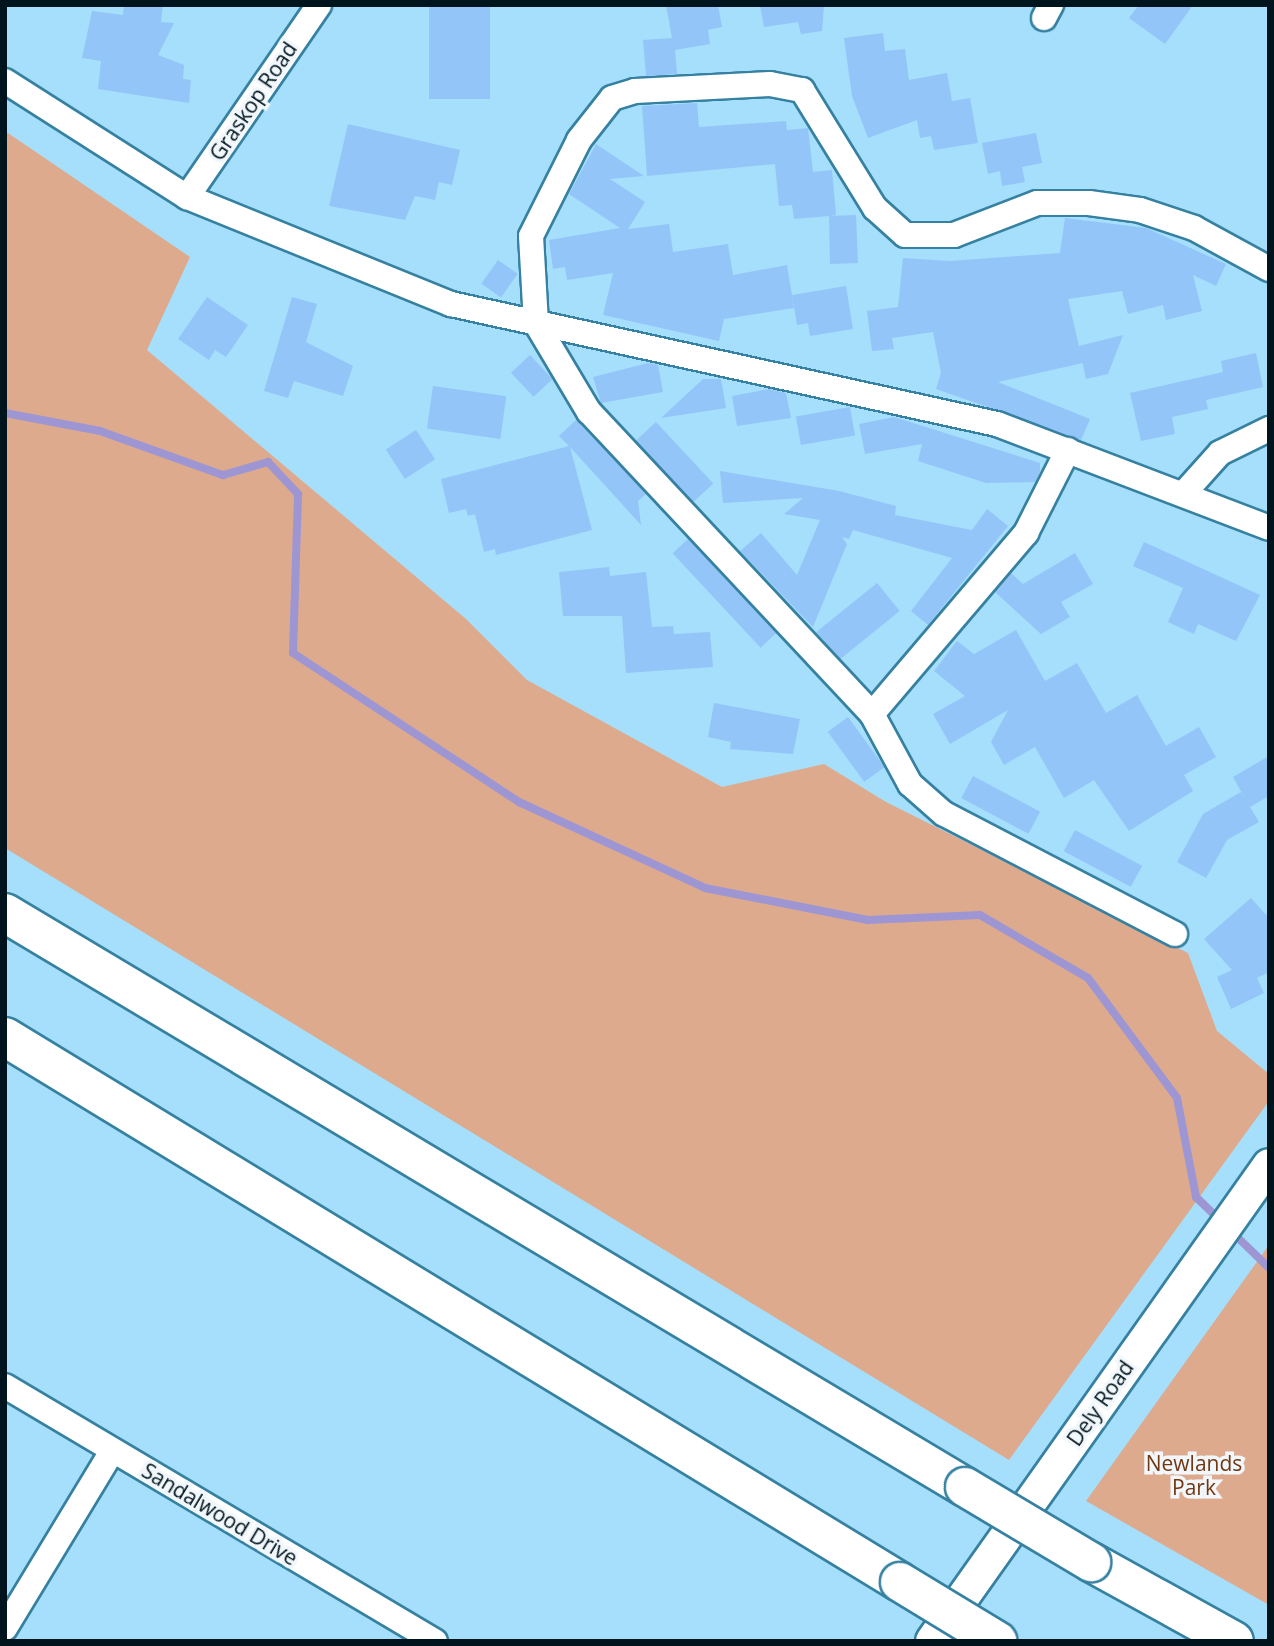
<!DOCTYPE html>
<style>
body{margin:0}
#map{position:relative;width:1274px;height:1646px;overflow:hidden;background:#a5dffb;font-family:"Open Sans",sans-serif}
div>[style]{position:absolute}
.green>*{inset:0;background:#deaa8e}
.stream>*{height:8px;margin:-4px;padding:0 4px;transform-origin:4px;border-radius:4px;background:#9e96d3}
.building>*{inset:0;background:#94c5f8;transform-origin:0 0}
.roads{filter:drop-shadow(2px 0 #3681a1) drop-shadow(-2px 0 #3681a1) drop-shadow(0 2px #3681a1) drop-shadow(0 -2px #3681a1)}
.minor>*{height:24px;margin:-12px;padding:0 12px;transform-origin:12px;border-radius:12px;background:#fff}
.tertiary>*{height:32px;margin:-16px;padding:0 16px;transform-origin:16px;border-radius:16px;background:#fff}
.motorway>*{height:38px;margin:-19px;padding:0 19px;transform-origin:19px;border-radius:19px;background:#fff}
.bridges{filter:drop-shadow(2px 0 #3681a1) drop-shadow(-2px 0 #3681a1) drop-shadow(0 2px #3681a1) drop-shadow(0 -2px #3681a1)}
.motorway-bridge>*{height:38px;margin:-19px;padding:0 19px;transform-origin:19px;border-radius:19px;background:#fff}
span{translate:-50% -50%;white-space:nowrap;text-align:center;line-height:1.15;-webkit-text-stroke:7px #f1f7fb;paint-order:stroke}
.street-label{font-size:21px;color:#00141e}
.park-label{font-size:21px;color:#723812}
.frame{position:absolute;inset:0;border:7px solid #00141e;pointer-events:none}
</style>
<div id="map">
<div class="green">
<i style="clip-path:polygon(5px 131px,190px 257px,147px 350px,466px 619px,527px 680px,722px 787px,824px 764px,886px 802px,1188px 953px,1217px 1031px,1269px 1074px,1269px 1101px,1009px 1460px,5px 848px)"></i>
<i style="clip-path:polygon(1269px 1245px,1269px 1605px,1086px 1501px)"></i>
</div>
<div class="stream">
<i style="left:5px;top:413px;width:97px;rotate:10.7deg"></i>
<i style="left:100px;top:431px;width:131px;rotate:19.7deg"></i>
<i style="left:223px;top:475px;width:47px;rotate:-16.1deg"></i>
<i style="left:268px;top:462px;width:44px;rotate:46.8deg"></i>
<i style="left:298px;top:494px;width:159px;rotate:91.8deg"></i>
<i style="left:293px;top:653px;width:271px;rotate:33.4deg"></i>
<i style="left:519px;top:802px;width:205px;rotate:24.8deg"></i>
<i style="left:705px;top:888px;width:166px;rotate:11.1deg"></i>
<i style="left:868px;top:920px;width:112px;rotate:-2.6deg"></i>
<i style="left:980px;top:915px;width:125px;rotate:30.3deg"></i>
<i style="left:1088px;top:978px;width:149px;rotate:53.4deg"></i>
<i style="left:1177px;top:1098px;width:101px;rotate:79.1deg"></i>
<i style="left:1196px;top:1197px;width:36px;rotate:44deg"></i>
<i style="left:1231px;top:1231px;width:53px;rotate:44.2deg"></i>
</div>
<div class="building">
<i style="clip-path:polygon(124px 5px,163px 5px,161px 22px,174px 23px,158px 55px,184px 65px,183px 79px,191px 80px,189px 103px,98px 89px,101px 61px,82px 58px,92px 11px,123px 15px)"></i>
<i style="left:429px;top:5px;width:61px;height:94px"></i>
<i style="clip-path:polygon(666px 5px,718px 5px,722px 27px,708px 30px,710px 44px,675px 50px,677px 74px,646px 76px,643px 40px,672px 38px)"></i>
<i style="clip-path:polygon(760px 5px,824px 5px,822px 31px,801px 34px,798px 22px,764px 27px)"></i>
<i style="clip-path:polygon(1139px 5px,1193px 5px,1165px 44px,1129px 18px)"></i>
<i style="clip-path:polygon(883px 33px,885px 51px,905px 49px,909px 80px,947px 73px,952px 101px,970px 98px,978px 143px,934px 150px,931px 136px,920px 138px,917px 120px,868px 138px,852px 96px,844px 38px)"></i>
<i style="clip-path:polygon(697px 103px,699px 127px,786px 121px,787px 130px,808px 128px,813px 172px,832px 170px,836px 215px,830px 216px,856px 215px,858px 263px,830px 264px,829px 216px,794px 219px,792px 205px,779px 206px,775px 164px,647px 176px,642px 106px)"></i>
<i style="clip-path:polygon(348px 124px,460px 150px,452px 185px,439px 182px,435px 200px,415px 196px,405px 220px,329px 206px)"></i>
<i style="clip-path:polygon(1036px 133px,1042px 163px,1022px 167px,1025px 182px,1002px 186px,1000px 171px,988px 174px,982px 143px)"></i>
<i style="clip-path:polygon(596px 144px,644px 176px,610px 179px,645px 202px,628px 229px,669px 224px,673px 252px,728px 244px,733px 275px,787px 265px,794px 308px,724px 319px,719px 341px,603px 315px,613px 273px,567px 280px,565px 267px,553px 269px,549px 240px,620px 228px,569px 194px)"></i>
<i style="clip-path:polygon(1065px 218px,1146px 228px,1226px 264px,1216px 286px,1193px 275px,1202px 311px,1166px 320px,1163px 305px,1128px 314px,1122px 291px,1068px 299px,1083px 363px,998px 382px,1090px 419px,1081px 440px,936px 389px,941px 373px,933px 332px,892px 338px,894px 349px,872px 351px,867px 311px,898px 307px,903px 258px,950px 261px,1060px 253px)"></i>
<i style="left:498px;top:260px;width:24px;height:29px;rotate:35deg"></i>
<i style="clip-path:polygon(846px 286px,853px 329px,810px 336px,808px 323px,797px 325px,792px 295px)"></i>
<i style="clip-path:polygon(207px 297px,248px 325px,226px 357px,215px 350px,209px 360px,178px 339px)"></i>
<i style="clip-path:polygon(292px 297px,317px 304px,306px 342px,353px 366px,343px 396px,294px 381px,288px 398px,264px 391px)"></i>
<i style="clip-path:polygon(1123px 335px,1108px 374px,1086px 379px,1079px 346px)"></i>
<i style="clip-path:polygon(1256px 353px,1263px 387px,1206px 400px,1208px 409px,1172px 417px,1175px 434px,1141px 441px,1130px 393px,1223px 372px,1221px 361px)"></i>
<i style="left:530px;top:355px;width:33px;height:26px;rotate:47deg"></i>
<i style="clip-path:polygon(648px 363px,658px 365px,663px 392px,601px 403px,593px 377px)"></i>
<i style="clip-path:polygon(703px 379px,721px 379px,726px 408px,661px 418px)"></i>
<i style="left:433px;top:386px;width:74px;height:43px;rotate:8deg"></i>
<i style="clip-path:polygon(769px 389px,786px 393px,791px 418px,737px 426px,732px 396px)"></i>
<i style="left:850px;top:407px;width:29px;height:55px;rotate:80deg"></i>
<i style="clip-path:polygon(894px 417px,1040px 463px,1040px 472px,1035px 482px,986px 483px,918px 461px,922px 444px,865px 454px,859px 424px)"></i>
<i style="clip-path:polygon(576px 420px,646px 494px,638px 501px,641px 525px,570px 447px,592px 530px,496px 555px,495px 549px,484px 552px,475px 514px,468px 516px,466px 509px,449px 513px,441px 479px,569px 446px,559px 436px)"></i>
<i style="left:656px;top:422px;width:84px;height:28px;rotate:47deg"></i>
<i style="left:416px;top:430px;width:35px;height:36px;rotate:57deg"></i>
<i style="clip-path:polygon(720px 471px,839px 491px,896px 506px,895px 515px,972px 530px,987px 509px,1008px 526px,928px 625px,911px 611px,952px 558px,853px 530px,849px 539px,842px 537px,847px 544px,813px 627px,740px 551px,761px 533px,797px 575px,820px 520px,784px 514px,803px 498px,723px 503px)"></i>
<i style="left:688px;top:539px;width:129px;height:21px;rotate:47deg"></i>
<i style="clip-path:polygon(1144px 542px,1260px 595px,1236px 641px,1198px 624px,1194px 634px,1168px 622px,1183px 588px,1133px 566px)"></i>
<i style="clip-path:polygon(1075px 553px,1093px 584px,1061px 602px,1070px 617px,1041px 634px,995px 592px,1011px 573px,1023px 584px)"></i>
<i style="clip-path:polygon(609px 567px,610px 576px,646px 572px,652px 627px,673px 626px,674px 634px,710px 632px,713px 667px,626px 673px,622px 616px,563px 616px,559px 572px)"></i>
<i style="left:877px;top:583px;width:36px;height:78px;rotate:51deg"></i>
<i style="clip-path:polygon(1016px 630px,1045px 681px,1077px 663px,1106px 713px,1137px 695px,1166px 746px,1199px 727px,1216px 757px,1184px 775px,1193px 791px,1129px 831px,1094px 780px,1064px 798px,1035px 747px,1004px 765px,991px 742px,1008px 710px,950px 744px,933px 714px,965px 696px,934px 671px,957px 641px,974px 654px)"></i>
<i style="clip-path:polygon(714px 703px,800px 719px,793px 754px,730px 749px,731px 742px,708px 737px)"></i>
<i style="left:848px;top:717px;width:62px;height:25px;rotate:54deg"></i>
<i style="clip-path:polygon(1269px 756px,1269px 796px,1250px 807px,1259px 822px,1227px 840px,1206px 878px,1177px 862px,1203px 814px,1241px 792px,1247px 802px,1233px 777px)"></i>
<i style="left:973px;top:776px;width:76px;height:25px;rotate:28deg"></i>
<i style="left:1075px;top:830px;width:76px;height:24px;rotate:28deg"></i>
<i style="clip-path:polygon(1251px 898px,1269px 918px,1269px 972px,1257px 978px,1264px 993px,1231px 1009px,1217px 977px,1232px 970px,1204px 939px)"></i>
</div>
<div class="roads">
<div class="minor">
<i style="left:1044px;top:18px;width:15px;rotate:-62deg"></i>
<i style="left:5px;top:81px;width:216px;rotate:32.5deg"></i>
<i style="left:187px;top:197px;width:285px;rotate:22.1deg"></i>
<i style="left:451px;top:304px;width:559px;rotate:12.4deg"></i>
<i style="left:997px;top:424px;width:291px;rotate:20.9deg"></i>
<i style="left:187px;top:197px;width:233px;rotate:-55.5deg"></i>
<i style="left:1185px;top:492px;width:52px;rotate:-48.1deg"></i>
<i style="left:1220px;top:453px;width:55px;rotate:-26.1deg"></i>
<i style="left:872px;top:714px;width:238px;rotate:-49.6deg"></i>
<i style="left:1026px;top:533px;width:93px;rotate:-63.2deg"></i>
<i style="left:1175px;top:934px;width:260px;rotate:-152.5deg"></i>
<i style="left:944px;top:814px;width:45px;rotate:-138.6deg"></i>
<i style="left:910px;top:784px;width:80px;rotate:-118.5deg"></i>
<i style="left:872px;top:714px;width:414px;rotate:-133.1deg"></i>
<i style="left:589px;top:412px;width:104px;rotate:-120.8deg"></i>
<i style="left:536px;top:323px;width:87px;rotate:-93.3deg"></i>
<i style="left:531px;top:236px;width:107px;rotate:-63.4deg"></i>
<i style="left:579px;top:140px;width:53px;rotate:-51.8deg"></i>
<i style="left:612px;top:98px;width:24px;rotate:-17deg"></i>
<i style="left:635px;top:91px;width:135px;rotate:-3deg"></i>
<i style="left:770px;top:84px;width:33px;rotate:11deg"></i>
<i style="left:802px;top:90px;width:139px;rotate:58.3deg"></i>
<i style="left:875px;top:208px;width:40px;rotate:42deg"></i>
<i style="left:905px;top:235px;width:49px"></i>
<i style="left:954px;top:235px;width:89px;rotate:-21.1deg"></i>
<i style="left:1037px;top:203px;width:52px"></i>
<i style="left:1089px;top:203px;width:51px;rotate:7.8deg"></i>
<i style="left:1140px;top:210px;width:57px;rotate:18.4deg"></i>
<i style="left:1194px;top:228px;width:85px;rotate:28.7deg"></i>
<i style="left:5px;top:1386px;width:500px;rotate:30.7deg"></i>
<i style="left:5px;top:1628px;width:207px;rotate:-58.8deg"></i>
</div>
<div class="tertiary">
<i style="left:932px;top:1641px;width:583px;rotate:-54.7deg"></i>
</div>
<div class="motorway">
<i style="left:5px;top:913px;width:1119px;rotate:30.88deg"></i>
<i style="left:5px;top:1037px;width:1048px;rotate:31.34deg"></i>
<i style="left:1091px;top:1562px;width:163px;rotate:28.9deg"></i>
</div>
</div>
<div class="bridges">
<div class="motorway-bridge">
<i style="left:965px;top:1487px;width:147px;rotate:30.8deg"></i>
<i style="left:900px;top:1582px;width:114px;rotate:31.3deg"></i>
</div>
</div>
<div class="street-label">
<span style="left:253px;top:101px;rotate:-56deg">Graskop Road</span>
<span style="left:1100px;top:1403px;rotate:-55deg">Dely Road</span>
<span style="left:220px;top:1514px;rotate:31deg">Sandalwood Drive</span>
</div>
<div class="park-label">
<span style="left:1194px;top:1475px">Newlands<br>Park</span>
</div>
<div class="frame"></div>
</div>
